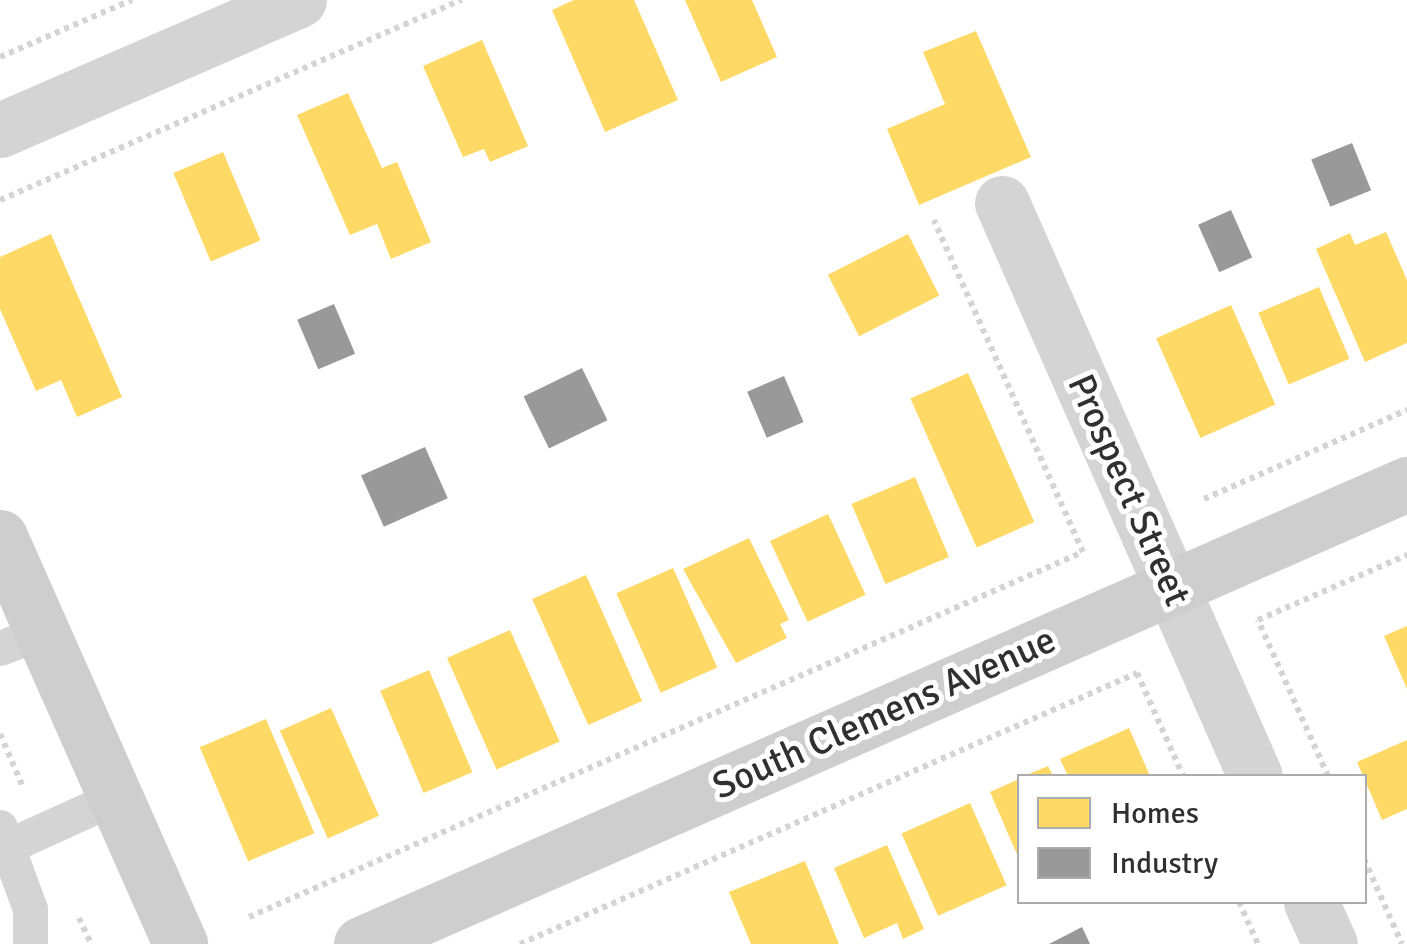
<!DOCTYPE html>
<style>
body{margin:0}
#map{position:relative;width:1407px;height:944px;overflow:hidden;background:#fff;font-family:Signika,sans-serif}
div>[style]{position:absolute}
.homes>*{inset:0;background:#ffd966;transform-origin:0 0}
.industry>*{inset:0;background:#999;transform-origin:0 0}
.path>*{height:6px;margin-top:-3px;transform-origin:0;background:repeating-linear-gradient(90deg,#d4d4d4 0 5px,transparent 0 10px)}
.lane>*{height:35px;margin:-17.5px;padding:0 17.5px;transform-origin:17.5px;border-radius:17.5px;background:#d4d4d4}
.street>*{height:55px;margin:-27.5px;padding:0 27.5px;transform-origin:27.5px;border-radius:27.5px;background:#d4d4d4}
.secondary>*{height:55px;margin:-27.5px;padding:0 27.5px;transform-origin:27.5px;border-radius:27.5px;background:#cecece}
span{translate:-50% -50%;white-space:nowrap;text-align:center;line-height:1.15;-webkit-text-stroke:10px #fff;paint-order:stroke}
.street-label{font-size:38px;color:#303030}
.legend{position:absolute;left:1017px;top:774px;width:350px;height:130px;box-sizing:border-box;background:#fff;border:2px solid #acacac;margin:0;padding:12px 18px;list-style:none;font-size:30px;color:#303030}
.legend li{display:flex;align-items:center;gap:20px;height:50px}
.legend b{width:50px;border:2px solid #acacac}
</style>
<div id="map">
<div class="homes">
<i style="clip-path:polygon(574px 0,634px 0,678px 100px,605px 132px,552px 10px)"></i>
<i style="clip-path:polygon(685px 0,752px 0,777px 57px,721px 82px)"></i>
<i style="clip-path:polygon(976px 31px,1031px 157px,919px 205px,887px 129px,945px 104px,923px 52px)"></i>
<i style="clip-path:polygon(482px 40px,528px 146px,490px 162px,484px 149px,463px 157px,423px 66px)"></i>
<i style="clip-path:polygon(348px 93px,382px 168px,397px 162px,431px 242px,391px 259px,377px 224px,350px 235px,297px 115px)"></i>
<i style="left:223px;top:152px;width:96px;height:54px;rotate:67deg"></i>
<i style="clip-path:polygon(1386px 232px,1407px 280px,1407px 343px,1365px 362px,1316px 249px,1350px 233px,1355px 245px)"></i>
<i style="clip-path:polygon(51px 234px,122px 397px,77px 417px,61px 380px,36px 391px,0 309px,0 257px)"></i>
<i style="left:908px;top:234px;width:69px;height:90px;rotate:63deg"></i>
<i style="left:1319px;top:287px;width:78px;height:66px;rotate:67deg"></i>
<i style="left:1231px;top:305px;width:109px;height:82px;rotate:66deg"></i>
<i style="left:968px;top:373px;width:163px;height:63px;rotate:66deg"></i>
<i style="left:915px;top:477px;width:87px;height:69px;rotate:67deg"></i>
<i style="left:828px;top:514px;width:89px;height:64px;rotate:65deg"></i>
<i style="clip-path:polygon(749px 538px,789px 620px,780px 624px,787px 638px,736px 663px,683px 569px)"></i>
<i style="left:673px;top:568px;width:109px;height:62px;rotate:66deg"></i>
<i style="left:586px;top:575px;width:138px;height:59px;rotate:66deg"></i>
<i style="clip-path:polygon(1407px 626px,1407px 689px,1384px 636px)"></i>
<i style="left:510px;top:630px;width:122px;height:69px;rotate:66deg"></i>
<i style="left:429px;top:670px;width:111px;height:53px;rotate:67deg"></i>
<i style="left:331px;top:708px;width:118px;height:56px;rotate:66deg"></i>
<i style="left:266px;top:719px;width:124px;height:72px;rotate:67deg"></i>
<i style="clip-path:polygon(1129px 728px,1150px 776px,1068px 776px,1060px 759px)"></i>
<i style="clip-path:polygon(1407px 740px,1407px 809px,1382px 820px,1357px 762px)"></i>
<i style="clip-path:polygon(1048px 766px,1053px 776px,1024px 776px)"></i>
<i style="clip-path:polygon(1019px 779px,1019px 859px,990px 792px)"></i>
<i style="left:970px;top:803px;width:90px;height:75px;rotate:66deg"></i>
<i style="clip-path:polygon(887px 845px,924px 929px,903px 939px,897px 923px,864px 938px,834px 868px)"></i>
<i style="clip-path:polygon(805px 861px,839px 944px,751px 944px,729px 892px)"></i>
</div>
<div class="industry">
<i style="left:1352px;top:143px;width:51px;height:44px;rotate:68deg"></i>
<i style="left:1231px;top:210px;width:52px;height:36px;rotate:66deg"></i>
<i style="left:334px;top:304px;width:54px;height:40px;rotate:67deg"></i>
<i style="left:582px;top:368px;width:58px;height:65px;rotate:64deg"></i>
<i style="left:784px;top:376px;width:50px;height:40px;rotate:67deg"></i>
<i style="left:425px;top:447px;width:56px;height:70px;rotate:66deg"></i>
<i style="clip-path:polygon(1082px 927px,1090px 944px,1049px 944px)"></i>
</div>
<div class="path">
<i style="left:0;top:57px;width:144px;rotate:-23.4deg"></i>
<i style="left:0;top:200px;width:503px;rotate:-23.45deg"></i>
<i style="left:1204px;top:499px;width:222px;rotate:-23.7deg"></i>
<i style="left:0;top:734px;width:58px;rotate:66.5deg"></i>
<i style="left:1328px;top:776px;width:171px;rotate:-114.2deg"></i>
<i style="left:1258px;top:620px;width:163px;rotate:-23.6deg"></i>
<i style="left:1364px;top:859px;width:93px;rotate:65.9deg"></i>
<i style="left:1239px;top:902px;width:46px;rotate:65.7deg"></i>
<i style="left:249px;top:917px;width:910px;rotate:-23.64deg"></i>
<i style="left:1083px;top:552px;width:364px;rotate:-114.2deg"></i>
<i style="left:79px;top:918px;width:29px;rotate:65deg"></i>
<i style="left:520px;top:944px;width:674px;rotate:-23.71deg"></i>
<i style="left:1137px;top:673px;width:113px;rotate:65.9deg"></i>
</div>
<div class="lane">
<i style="left:0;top:648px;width:45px;rotate:-20.9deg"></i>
<i style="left:0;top:827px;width:87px;rotate:69.9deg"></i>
<i style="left:30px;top:909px;width:35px;rotate:90deg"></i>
<i style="left:8px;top:846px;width:119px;rotate:-24.4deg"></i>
</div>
<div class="street">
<i style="left:0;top:130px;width:326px;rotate:-23.5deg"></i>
<i style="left:1002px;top:203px;width:626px;rotate:66.18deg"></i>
<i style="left:1311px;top:902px;width:46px;rotate:65.7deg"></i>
</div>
<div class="secondary">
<i style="left:0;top:537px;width:445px;rotate:66.1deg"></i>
<i style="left:361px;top:944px;width:1143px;rotate:-23.74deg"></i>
</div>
<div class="street-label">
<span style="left:1129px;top:490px;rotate:66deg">Prospect Street</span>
<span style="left:884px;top:713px;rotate:-24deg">South Clemens Avenue</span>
</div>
<ul class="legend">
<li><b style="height:28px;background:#ffd966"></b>Homes</li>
<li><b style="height:28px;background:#999"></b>Industry</li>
</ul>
</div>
